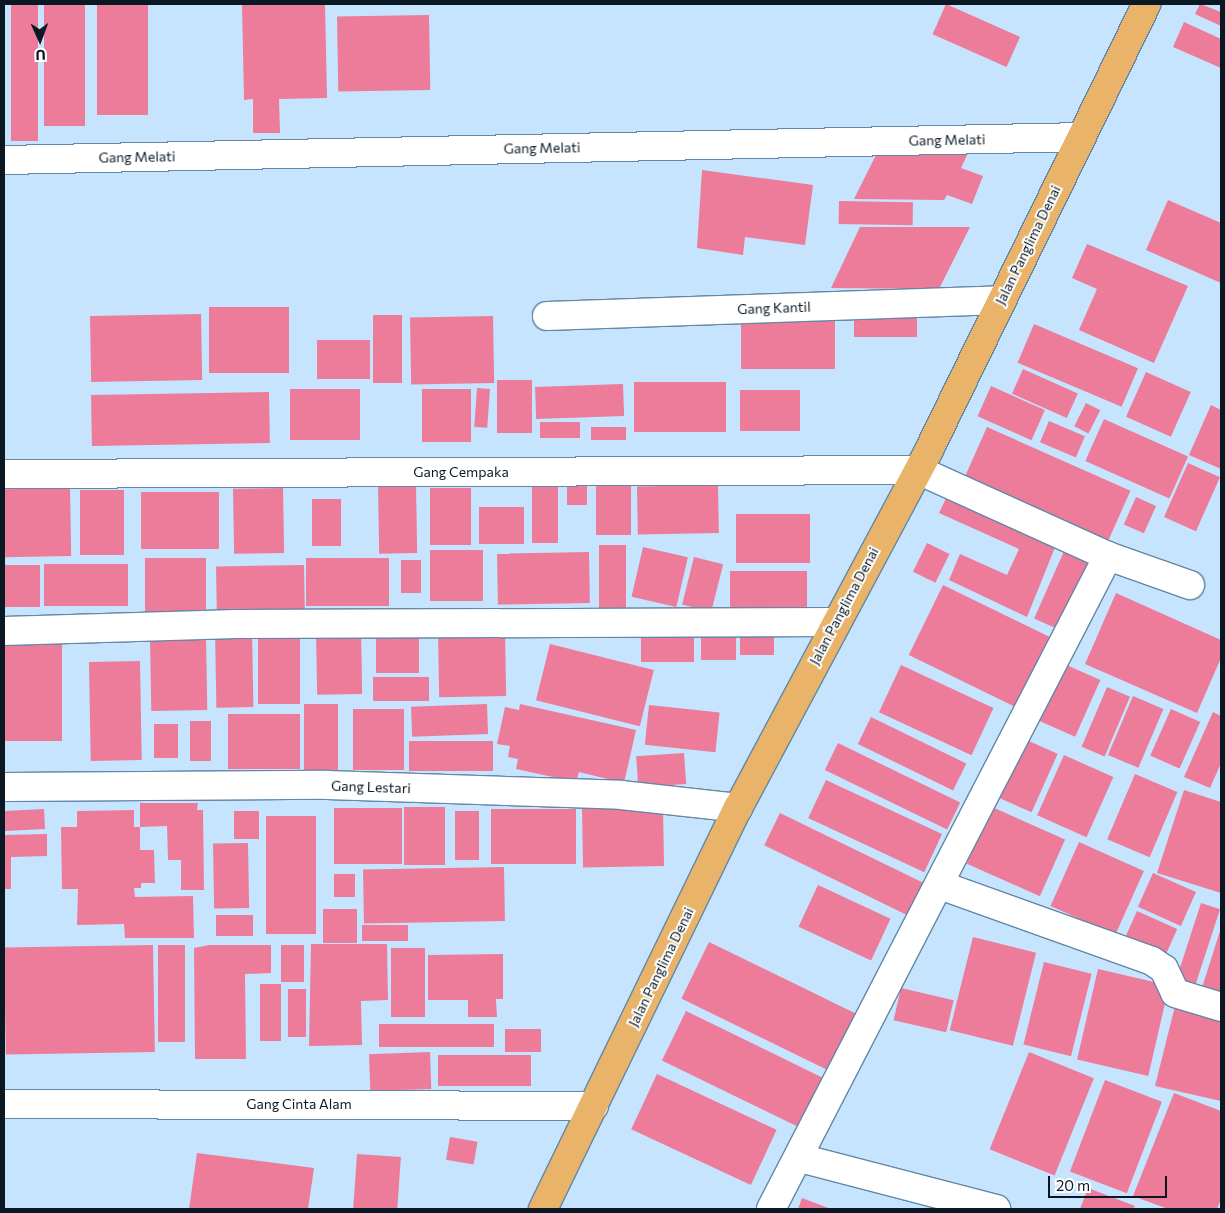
<!DOCTYPE html>
<style>
body{margin:0}
#map{position:relative;width:1225px;height:1213px;overflow:hidden;background:#c6e4fe;font-family:Commissioner,sans-serif}
div>[style]{position:absolute}
.building>*{inset:0;background:#ec7c9a;transform-origin:0 0}
.roads{filter:drop-shadow(1px 0 #6387a5) drop-shadow(-1px 0 #6387a5) drop-shadow(0 1px #6387a5) drop-shadow(0 -1px #6387a5)}
.street>*{height:28px;margin:-14px;padding:0 14px;transform-origin:14px;border-radius:14px;background:#fff}
.primary>*{height:28px;margin:-14px;padding:0 14px;transform-origin:14px;border-radius:14px;background:#e9b46a}
span{translate:-50% -50%;white-space:nowrap;text-align:center;line-height:1.15;-webkit-text-stroke:4px #fff;paint-order:stroke}
.street-label{font-size:14px;color:#0a1824}
.frame{position:absolute;inset:0;border:5px solid #0a1824;pointer-events:none}
.north{position:absolute;left:15px;top:15px;width:50px;height:50px;-webkit-text-stroke:4px #fff;paint-order:stroke;rotate:178deg;font-size:14px;font-weight:700;line-height:20px;text-align:center;color:#0a1824}
.north::after{content:'';display:block;margin:auto;width:18px;height:22px;background:#0a1824;clip-path:polygon(50% 0,100% 100%,50% 72%,0 100%)}
.scale{position:absolute;left:1048px;top:1176px;width:119px;height:22px;box-sizing:border-box;border:2px solid #0a1824;border-top:0;padding-left:6px;font-size:15px;line-height:18px;white-space:nowrap;color:#0a1824;-webkit-text-stroke:4px #fff;paint-order:stroke}
</style>
<div id="map">
<div class="building">
<i style="left:11px;top:4px;width:27px;height:137px"></i>
<i style="left:44px;top:4px;width:41px;height:122px"></i>
<i style="left:97px;top:4px;width:51px;height:111px"></i>
<i style="clip-path:polygon(242px 4px,325px 4px,327px 98px,279px 99px,280px 133px,253px 133px,253px 99px,244px 100px)"></i>
<i style="left:946px;top:4px;width:81px;height:33px;rotate:24deg"></i>
<i style="clip-path:polygon(1200px 4px,1221px 12px,1221px 26px,1195px 14px)"></i>
<i style="left:429px;top:15px;width:75px;height:92px;rotate:89deg"></i>
<i style="clip-path:polygon(1184px 22px,1221px 39px,1221px 68px,1173px 47px)"></i>
<i style="clip-path:polygon(878px 151px,969px 151px,961px 168px,983px 176px,972px 204px,947px 195px,944px 200px,854px 199px)"></i>
<i style="clip-path:polygon(702px 170px,813px 185px,805px 245px,745px 237px,743px 255px,697px 248px)"></i>
<i style="clip-path:polygon(1168px 200px,1221px 223px,1221px 283px,1146px 250px)"></i>
<i style="left:839px;top:201px;width:74px;height:23px;rotate:1deg"></i>
<i style="clip-path:polygon(860px 227px,970px 227px,939px 289px,831px 288px)"></i>
<i style="clip-path:polygon(1087px 244px,1188px 286px,1154px 363px,1079px 330px,1097px 289px,1072px 278px)"></i>
<i style="left:289px;top:307px;width:66px;height:80px;rotate:90deg"></i>
<i style="left:917px;top:311px;width:26px;height:63px;rotate:90deg"></i>
<i style="left:201px;top:314px;width:66px;height:111px;rotate:89deg"></i>
<i style="left:835px;top:314px;width:55px;height:94px;rotate:90deg"></i>
<i style="left:373px;top:315px;width:29px;height:68px"></i>
<i style="left:493px;top:316px;width:67px;height:83px;rotate:89deg"></i>
<i style="left:1034px;top:324px;width:113px;height:42px;rotate:23deg"></i>
<i style="left:317px;top:340px;width:53px;height:39px"></i>
<i style="left:1023px;top:369px;width:60px;height:27px;rotate:24deg"></i>
<i style="left:1146px;top:372px;width:49px;height:49px;rotate:24deg"></i>
<i style="left:532px;top:380px;width:53px;height:35px;rotate:90deg"></i>
<i style="left:634px;top:382px;width:92px;height:50px"></i>
<i style="left:623px;top:384px;width:32px;height:88px;rotate:88deg"></i>
<i style="left:991px;top:386px;width:59px;height:33px;rotate:24deg"></i>
<i style="left:477px;top:388px;width:13px;height:39px;rotate:4deg"></i>
<i style="left:360px;top:389px;width:51px;height:70px;rotate:90deg"></i>
<i style="left:471px;top:389px;width:53px;height:49px;rotate:90deg"></i>
<i style="left:740px;top:390px;width:60px;height:41px"></i>
<i style="left:269px;top:392px;width:51px;height:178px;rotate:89deg"></i>
<i style="left:1086px;top:403px;width:16px;height:26px;rotate:27deg"></i>
<i style="clip-path:polygon(1211px 405px,1221px 410px,1221px 469px,1189px 455px)"></i>
<i style="left:1104px;top:419px;width:92px;height:46px;rotate:24deg"></i>
<i style="left:1049px;top:421px;width:39px;height:23px;rotate:23deg"></i>
<i style="left:540px;top:422px;width:40px;height:16px"></i>
<i style="left:591px;top:427px;width:35px;height:13px"></i>
<i style="left:987px;top:427px;width:157px;height:58px;rotate:24deg"></i>
<i style="left:1188px;top:463px;width:35px;height:59px;rotate:24deg"></i>
<i style="left:532px;top:476px;width:26px;height:67px"></i>
<i style="left:567px;top:476px;width:20px;height:29px"></i>
<i style="left:596px;top:481px;width:35px;height:54px"></i>
<i style="left:416px;top:484px;width:69px;height:38px;rotate:89deg"></i>
<i style="left:718px;top:485px;width:48px;height:81px;rotate:89deg"></i>
<i style="left:70px;top:488px;width:68px;height:66px;rotate:89deg"></i>
<i style="left:283px;top:488px;width:65px;height:50px;rotate:89deg"></i>
<i style="left:430px;top:488px;width:41px;height:57px"></i>
<i style="left:124px;top:490px;width:65px;height:44px;rotate:90deg"></i>
<i style="left:219px;top:492px;width:57px;height:78px;rotate:90deg"></i>
<i style="clip-path:polygon(949px 492px,1058px 540px,1027px 617px,949px 580px,960px 554px,1007px 575px,1019px 549px,939px 513px)"></i>
<i style="left:1136px;top:497px;width:22px;height:30px;rotate:24deg"></i>
<i style="left:341px;top:499px;width:47px;height:29px;rotate:90deg"></i>
<i style="left:524px;top:507px;width:37px;height:45px;rotate:90deg"></i>
<i style="left:810px;top:514px;width:49px;height:74px;rotate:90deg"></i>
<i style="left:927px;top:543px;width:25px;height:32px;rotate:26deg"></i>
<i style="left:599px;top:545px;width:27px;height:63px"></i>
<i style="left:643px;top:547px;width:46px;height:51px;rotate:13deg"></i>
<i style="left:1065px;top:549px;width:30px;height:76px;rotate:24deg"></i>
<i style="left:483px;top:550px;width:51px;height:53px;rotate:90deg"></i>
<i style="left:589px;top:552px;width:51px;height:92px;rotate:89deg"></i>
<i style="left:694px;top:557px;width:30px;height:49px;rotate:14deg"></i>
<i style="left:145px;top:558px;width:61px;height:56px"></i>
<i style="left:389px;top:558px;width:48px;height:83px;rotate:90deg"></i>
<i style="left:401px;top:560px;width:20px;height:33px"></i>
<i style="left:44px;top:564px;width:84px;height:42px"></i>
<i style="left:40px;top:565px;width:42px;height:36px;rotate:90deg"></i>
<i style="left:304px;top:565px;width:48px;height:88px;rotate:89deg"></i>
<i style="left:807px;top:571px;width:37px;height:77px;rotate:90deg"></i>
<i style="left:943px;top:585px;width:125px;height:78px;rotate:26deg"></i>
<i style="clip-path:polygon(1116px 593px,1221px 640px,1221px 658px,1197px 713px,1085px 664px)"></i>
<i style="left:694px;top:627px;width:35px;height:53px;rotate:90deg"></i>
<i style="left:701px;top:627px;width:35px;height:33px"></i>
<i style="left:252px;top:628px;width:79px;height:37px;rotate:89deg"></i>
<i style="left:361px;top:628px;width:66px;height:45px;rotate:89deg"></i>
<i style="left:258px;top:630px;width:42px;height:74px"></i>
<i style="left:376px;top:630px;width:43px;height:43px"></i>
<i style="left:505px;top:630px;width:66px;height:67px;rotate:89deg"></i>
<i style="left:774px;top:630px;width:25px;height:34px;rotate:90deg"></i>
<i style="left:206px;top:635px;width:75px;height:56px;rotate:89deg"></i>
<i style="left:4px;top:640px;width:58px;height:101px"></i>
<i style="left:550px;top:644px;width:107px;height:58px;rotate:14deg"></i>
<i style="left:140px;top:661px;width:99px;height:51px;rotate:89deg"></i>
<i style="left:1062px;top:663px;width:42px;height:62px;rotate:24deg"></i>
<i style="left:901px;top:665px;width:102px;height:52px;rotate:25deg"></i>
<i style="left:429px;top:677px;width:24px;height:56px;rotate:90deg"></i>
<i style="left:1107px;top:687px;width:25px;height:65px;rotate:23deg"></i>
<i style="left:1133px;top:696px;width:33px;height:64px;rotate:23deg"></i>
<i style="left:338px;top:704px;width:68px;height:34px;rotate:90deg"></i>
<i style="left:487px;top:704px;width:30px;height:76px;rotate:88deg"></i>
<i style="clip-path:polygon(520px 704px,636px 730px,624px 783px,579px 772px,576px 782px,516px 769px,518px 759px,508px 757px,510px 746px,497px 744px,505px 707px,519px 710px)"></i>
<i style="left:649px;top:705px;width:71px;height:40px;rotate:6deg"></i>
<i style="left:404px;top:709px;width:61px;height:51px;rotate:90deg"></i>
<i style="left:1171px;top:709px;width:32px;height:51px;rotate:24deg"></i>
<i style="clip-path:polygon(1213px 712px,1221px 716px,1221px 763px,1210px 788px,1184px 777px)"></i>
<i style="left:228px;top:714px;width:72px;height:55px"></i>
<i style="left:871px;top:717px;width:106px;height:30px;rotate:26deg"></i>
<i style="left:190px;top:721px;width:21px;height:40px"></i>
<i style="left:178px;top:724px;width:34px;height:24px;rotate:90deg"></i>
<i style="left:1022px;top:738px;width:39px;height:64px;rotate:24deg"></i>
<i style="left:493px;top:741px;width:30px;height:84px;rotate:90deg"></i>
<i style="left:838px;top:743px;width:136px;height:30px;rotate:26deg"></i>
<i style="left:684px;top:753px;width:31px;height:48px;rotate:86deg"></i>
<i style="left:1064px;top:755px;width:54px;height:66px;rotate:24deg"></i>
<i style="left:1135px;top:774px;width:46px;height:71px;rotate:23deg"></i>
<i style="left:826px;top:780px;width:128px;height:42px;rotate:25deg"></i>
<i style="clip-path:polygon(1184px 790px,1221px 802px,1221px 893px,1157px 873px)"></i>
<i style="clip-path:polygon(140px 803px,198px 803px,197px 810px,203px 810px,204px 890px,181px 890px,181px 860px,168px 860px,167px 826px,140px 827px)"></i>
<i style="left:404px;top:807px;width:41px;height:58px"></i>
<i style="left:663px;top:807px;width:59px;height:81px;rotate:89deg"></i>
<i style="left:992px;top:807px;width:80px;height:62px;rotate:24deg"></i>
<i style="left:334px;top:808px;width:68px;height:56px"></i>
<i style="left:44px;top:809px;width:20px;height:40px;rotate:87deg"></i>
<i style="left:576px;top:809px;width:55px;height:85px;rotate:90deg"></i>
<i style="clip-path:polygon(134px 810px,134px 827px,140px 827px,140px 850px,154px 850px,155px 883px,141px 883px,141px 888px,134px 888px,135px 897px,193px 896px,194px 938px,125px 938px,124px 924px,77px 925px,78px 889px,62px 889px,61px 827px,77px 827px,77px 811px)"></i>
<i style="left:234px;top:811px;width:25px;height:28px"></i>
<i style="left:455px;top:811px;width:24px;height:49px"></i>
<i style="left:780px;top:813px;width:165px;height:36px;rotate:26deg"></i>
<i style="left:316px;top:816px;width:118px;height:50px;rotate:90deg"></i>
<i style="clip-path:polygon(47px 834px,47px 856px,11px 857px,11px 889px,4px 889px,4px 835px)"></i>
<i style="left:1079px;top:842px;width:71px;height:70px;rotate:24deg"></i>
<i style="left:248px;top:843px;width:65px;height:35px;rotate:89deg"></i>
<i style="left:504px;top:867px;width:54px;height:141px;rotate:89deg"></i>
<i style="left:1153px;top:873px;width:47px;height:37px;rotate:24deg"></i>
<i style="left:334px;top:874px;width:21px;height:23px"></i>
<i style="left:818px;top:885px;width:80px;height:46px;rotate:25deg"></i>
<i style="left:1201px;top:903px;width:20px;height:88px;rotate:18deg"></i>
<i style="left:323px;top:909px;width:34px;height:34px"></i>
<i style="left:1137px;top:911px;width:44px;height:29px;rotate:24deg"></i>
<i style="left:253px;top:915px;width:21px;height:37px;rotate:90deg"></i>
<i style="left:362px;top:925px;width:46px;height:16px"></i>
<i style="clip-path:polygon(1221px 928px,1221px 1000px,1200px 994px)"></i>
<i style="left:973px;top:937px;width:65px;height:96px;rotate:14deg"></i>
<i style="left:709px;top:942px;width:170px;height:63px;rotate:26deg"></i>
<i style="clip-path:polygon(311px 944px,387px 944px,388px 1000px,361px 1001px,362px 1045px,309px 1046px)"></i>
<i style="left:153px;top:945px;width:107px;height:149px;rotate:89deg"></i>
<i style="left:158px;top:945px;width:27px;height:97px"></i>
<i style="clip-path:polygon(209px 945px,271px 945px,271px 973px,245px 974px,246px 1059px,195px 1059px,194px 948px)"></i>
<i style="left:281px;top:945px;width:23px;height:37px"></i>
<i style="left:391px;top:948px;width:34px;height:69px"></i>
<i style="clip-path:polygon(503px 954px,503px 999px,496px 999px,497px 1017px,468px 1017px,468px 1000px,428px 1000px,428px 955px)"></i>
<i style="left:1044px;top:962px;width:49px;height:85px;rotate:14deg"></i>
<i style="left:1098px;top:969px;width:73px;height:93px;rotate:13deg"></i>
<i style="left:260px;top:984px;width:21px;height:57px"></i>
<i style="left:901px;top:988px;width:54px;height:33px;rotate:13deg"></i>
<i style="left:288px;top:989px;width:18px;height:48px"></i>
<i style="clip-path:polygon(1176px 1002px,1221px 1013px,1221px 1101px,1155px 1086px)"></i>
<i style="left:686px;top:1011px;width:160px;height:55px;rotate:26deg"></i>
<i style="left:494px;top:1024px;width:23px;height:115px;rotate:90deg"></i>
<i style="left:505px;top:1029px;width:36px;height:23px"></i>
<i style="left:430px;top:1052px;width:37px;height:61px;rotate:88deg"></i>
<i style="left:1029px;top:1052px;width:70px;height:105px;rotate:22deg"></i>
<i style="left:531px;top:1055px;width:31px;height:93px;rotate:90deg"></i>
<i style="left:657px;top:1074px;width:132px;height:61px;rotate:25deg"></i>
<i style="left:1105px;top:1080px;width:61px;height:98px;rotate:21deg"></i>
<i style="clip-path:polygon(1174px 1093px,1221px 1111px,1221px 1199px,1217px 1209px,1168px 1209px,1133px 1196px)"></i>
<i style="left:450px;top:1137px;width:28px;height:23px;rotate:10deg"></i>
<i style="clip-path:polygon(197px 1153px,314px 1168px,308px 1209px,189px 1209px)"></i>
<i style="left:357px;top:1154px;width:44px;height:55px;rotate:4deg"></i>
<i style="clip-path:polygon(1088px 1188px,1135px 1206px,1133px 1209px,1080px 1209px)"></i>
<i style="clip-path:polygon(802px 1198px,831px 1209px,798px 1209px)"></i>
</div>
<div class="roads">
<div class="street">
<i style="left:4px;top:160px;width:1076px;rotate:-1.22deg"></i>
<i style="left:547px;top:316px;width:455px;rotate:-2deg"></i>
<i style="left:4px;top:474px;width:914px;rotate:-0.25deg"></i>
<i style="left:918px;top:470px;width:209px;rotate:24.4deg"></i>
<i style="left:1108px;top:556px;width:87px;rotate:19.5deg"></i>
<i style="left:4px;top:631px;width:232px;rotate:-1.7deg"></i>
<i style="left:236px;top:624px;width:598px;rotate:-0.19deg"></i>
<i style="left:4px;top:787px;width:323px;rotate:-0.4deg"></i>
<i style="left:327px;top:785px;width:294px;rotate:1.9deg"></i>
<i style="left:621px;top:795px;width:118px;rotate:6.3deg"></i>
<i style="left:940px;top:885px;width:225px;rotate:19.7deg"></i>
<i style="left:1152px;top:961px;width:14px;rotate:34deg"></i>
<i style="left:1164px;top:969px;width:26px;rotate:65deg"></i>
<i style="left:1175px;top:993px;width:48px;rotate:16.9deg"></i>
<i style="left:4px;top:1104px;width:590px;rotate:0.19deg"></i>
<i style="left:800px;top:1158px;width:203px;rotate:14.6deg"></i>
<i style="left:771px;top:1209px;width:735px;rotate:-62.7deg"></i>
</div>
<div class="primary">
<i style="left:543px;top:1209px;width:446px;rotate:-64.1deg"></i>
<i style="left:738px;top:808px;width:406px;rotate:-61.9deg"></i>
<i style="left:929px;top:450px;width:496px;rotate:-64deg"></i>
</div>
</div>
<div class="street-label">
<span style="left:947px;top:140px;rotate:-1deg">Gang Melati</span>
<span style="left:542px;top:148px;rotate:-1deg">Gang Melati</span>
<span style="left:137px;top:157px;rotate:-1deg">Gang Melati</span>
<span style="left:1028px;top:245px;rotate:-64deg">Jalan Panglima Denai</span>
<span style="left:774px;top:308px;rotate:-2deg">Gang Kantil</span>
<span style="left:461px;top:472px">Gang Cempaka</span>
<span style="left:844px;top:606px;rotate:-62deg">Jalan Panglima Denai</span>
<span style="left:371px;top:787px;rotate:2deg">Gang Lestari</span>
<span style="left:661px;top:967px;rotate:-64deg">Jalan Panglima Denai</span>
<span style="left:299px;top:1104px">Gang Cinta Alam</span>
</div>
<div class="frame"></div>
<div class="north">U</div>
<div class="scale">20 m</div>
</div>
